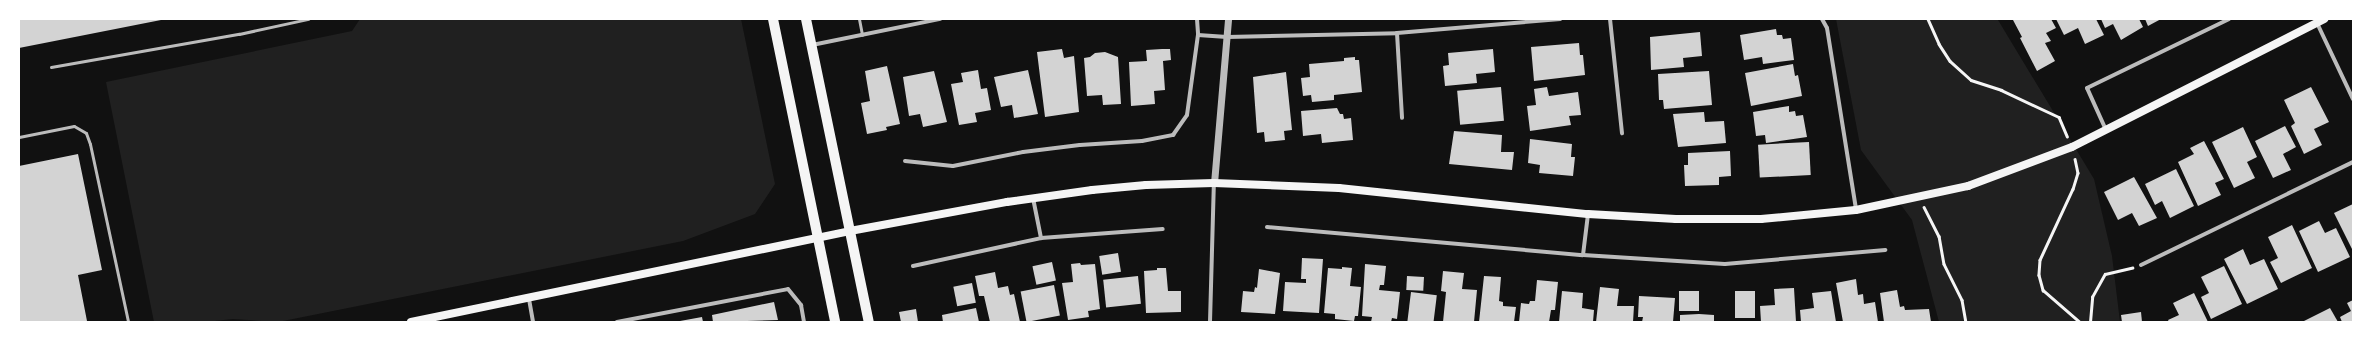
<!DOCTYPE html>
<style>
body{margin:0}
#map{position:relative;width:2372px;height:341px;overflow:hidden;background:#111;font-family:"Roboto Condensed",sans-serif}
div>[style]{position:absolute}
.green>*{inset:0;background:#202020}
.building>*{inset:0;background:#d3d3d3;transform-origin:0 0}
.path>*{height:2.5px;margin:-1.25px;padding:0 1.25px;transform-origin:1.25px;border-radius:1.25px;background:#f5f5f5}
.service>*{height:3px;margin:-1.5px;padding:0 1.5px;transform-origin:1.5px;border-radius:1.5px;background:#bcbcbc}
.minor>*{height:4px;margin:-2px;padding:0 2px;transform-origin:2px;border-radius:2px;background:#bcbcbc}
.tertiary>*{height:7px;margin:-3.5px;padding:0 3.5px;transform-origin:3.5px;border-radius:3.5px;background:#bcbcbc}
.secondary>*{height:8px;margin:-4px;padding:0 4px;transform-origin:4px;border-radius:4px;background:#f5f5f5}
.primary>*{height:10px;margin:-5px;padding:0 5px;transform-origin:5px;border-radius:5px;background:#f5f5f5}
span{translate:-50% -50%;white-space:nowrap;text-align:center;line-height:1.15;-webkit-text-stroke:3.5px #fff;paint-order:stroke}
.frame{position:absolute;inset:0;border:20px solid #fff;pointer-events:none}
</style>
<div id="map">
<div class="green">
<i style="clip-path:polygon(360px 19px,741px 19px,775px 184px,755px 214px,683px 241px,278px 322px,233px 319px,205px 322px,154px 322px,106px 82px,352px 31px)"></i>
<i style="clip-path:polygon(1836px 19px,1998px 20px,2094px 179px,2112px 256px,2120px 322px,1939px 322px,1912px 220px,1861px 150px)"></i>
</div>
<div class="building">
<i style="clip-path:polygon(19px 19px,160px 19px,161px 20px,19px 48px)"></i>
<i style="clip-path:polygon(2016px 19px,2051px 19px,2056px 28px,2046px 33px,2051px 41px,2045px 43px,2055px 61px,2037px 71px,2020px 38px,2022px 37px,2013px 20px)"></i>
<i style="clip-path:polygon(2056px 19px,2096px 19px,2104px 35px,2085px 44px,2078px 28px,2064px 35px)"></i>
<i style="clip-path:polygon(2101px 19px,2139px 19px,2143px 27px,2121px 40px,2113px 24px,2105px 28px)"></i>
<i style="clip-path:polygon(2145px 19px,2161px 19px,2148px 26px)"></i>
<i style="clip-path:polygon(1776px 29px,1777px 35px,1782px 35px,1783px 39px,1791px 38px,1794px 60px,1763px 64px,1762px 57px,1744px 60px,1740px 35px)"></i>
<i style="clip-path:polygon(1700px 32px,1702px 56px,1683px 58px,1684px 67px,1651px 70px,1650px 37px)"></i>
<i style="clip-path:polygon(1579px 43px,1580px 55px,1583px 55px,1585px 75px,1534px 81px,1531px 47px)"></i>
<i style="clip-path:polygon(1062px 49px,1064px 58px,1074px 56px,1079px 112px,1045px 117px,1037px 52px)"></i>
<i style="clip-path:polygon(1162px 49px,1170px 49px,1171px 60px,1163px 61px,1165px 90px,1154px 91px,1155px 104px,1131px 106px,1129px 62px,1147px 61px,1146px 50px)"></i>
<i style="clip-path:polygon(1493px 49px,1495px 72px,1476px 74px,1477px 83px,1445px 86px,1443px 66px,1449px 65px,1448px 53px)"></i>
<i style="clip-path:polygon(1105px 52px,1118px 57px,1121px 104px,1103px 105px,1102px 95px,1087px 96px,1084px 58px,1090px 57px,1095px 53px)"></i>
<i style="clip-path:polygon(1355px 57px,1355px 60px,1359px 60px,1362px 92px,1334px 95px,1334px 100px,1312px 102px,1311px 95px,1303px 96px,1301px 78px,1310px 77px,1309px 64px,1344px 61px,1344px 58px)"></i>
<i style="clip-path:polygon(1793px 64px,1795px 76px,1798px 75px,1802px 96px,1751px 106px,1745px 73px)"></i>
<i style="clip-path:polygon(887px 66px,900px 124px,886px 127px,887px 130px,867px 134px,861px 103px,870px 101px,865px 71px)"></i>
<i style="clip-path:polygon(978px 70px,981px 89px,987px 88px,991px 110px,975px 113px,977px 122px,959px 125px,951px 84px,963px 82px,961px 73px)"></i>
<i style="clip-path:polygon(1028px 70px,1038px 114px,1014px 118px,1012px 105px,1001px 107px,994px 77px)"></i>
<i style="clip-path:polygon(934px 71px,947px 122px,923px 127px,920px 114px,909px 116px,903px 77px)"></i>
<i style="clip-path:polygon(1709px 71px,1712px 105px,1664px 109px,1663px 100px,1659px 100px,1658px 74px)"></i>
<i style="clip-path:polygon(1286px 72px,1292px 130px,1284px 131px,1285px 140px,1265px 142px,1264px 132px,1257px 133px,1253px 77px)"></i>
<i style="left:1501px;top:87px;width:34px;height:44px;rotate:85deg"></i>
<i style="clip-path:polygon(1547px 87px,1549px 96px,1578px 92px,1581px 115px,1569px 116px,1571px 125px,1530px 131px,1527px 106px,1536px 105px,1534px 89px)"></i>
<i style="clip-path:polygon(2311px 87px,2329px 122px,2314px 129px,2322px 145px,2304px 154px,2291px 126px,2295px 123px,2284px 100px)"></i>
<i style="clip-path:polygon(1789px 106px,1789px 112px,1795px 111px,1796px 116px,1803px 115px,1807px 137px,1766px 143px,1765px 135px,1756px 136px,1753px 112px)"></i>
<i style="clip-path:polygon(1337px 108px,1340px 114px,1343px 114px,1344px 119px,1351px 118px,1353px 140px,1322px 143px,1321px 134px,1303px 136px,1301px 111px)"></i>
<i style="clip-path:polygon(1704px 112px,1705px 122px,1724px 121px,1726px 143px,1678px 147px,1673px 114px)"></i>
<i style="clip-path:polygon(2285px 126px,2296px 147px,2283px 154px,2291px 170px,2273px 178px,2255px 141px)"></i>
<i style="clip-path:polygon(2243px 127px,2257px 157px,2247px 162px,2255px 178px,2234px 188px,2212px 142px)"></i>
<i style="clip-path:polygon(1454px 131px,1502px 135px,1501px 152px,1514px 152px,1512px 170px,1449px 164px)"></i>
<i style="clip-path:polygon(1530px 139px,1572px 144px,1571px 157px,1575px 157px,1573px 176px,1539px 173px,1540px 165px,1528px 163px)"></i>
<i style="clip-path:polygon(2204px 141px,2224px 179px,2215px 183px,2221px 195px,2198px 206px,2178px 162px,2194px 154px,2190px 148px)"></i>
<i style="left:1809px;top:142px;width:33px;height:51px;rotate:87deg"></i>
<i style="clip-path:polygon(1730px 151px,1731px 176px,1719px 177px,1719px 185px,1685px 186px,1684px 165px,1688px 165px,1688px 153px)"></i>
<i style="clip-path:polygon(78px 154px,102px 270px,78px 275px,87px 321px,19px 322px,19px 166px)"></i>
<i style="clip-path:polygon(2176px 169px,2194px 206px,2170px 218px,2162px 201px,2155px 205px,2145px 184px)"></i>
<i style="clip-path:polygon(2134px 177px,2157px 218px,2139px 226px,2132px 213px,2118px 220px,2104px 192px)"></i>
<i style="clip-path:polygon(2353px 204px,2353px 251px,2334px 213px)"></i>
<i style="clip-path:polygon(2319px 221px,2325px 233px,2336px 228px,2350px 257px,2318px 272px,2299px 231px)"></i>
<i style="clip-path:polygon(2292px 225px,2312px 268px,2281px 283px,2270px 262px,2278px 258px,2268px 237px)"></i>
<i style="clip-path:polygon(2243px 249px,2250px 265px,2264px 259px,2278px 289px,2247px 304px,2224px 259px)"></i>
<i style="left:1118px;top:253px;width:19px;height:19px;rotate:81deg"></i>
<i style="clip-path:polygon(1302px 258px,1323px 259px,1319px 313px,1283px 311px,1285px 282px,1306px 283px,1306px 279px,1301px 279px)"></i>
<i style="left:1052px;top:262px;width:19px;height:20px;rotate:78deg"></i>
<i style="clip-path:polygon(1080px 263px,1081px 265px,1095px 264px,1100px 309px,1088px 311px,1089px 317px,1068px 320px,1062px 283px,1073px 282px,1071px 264px)"></i>
<i style="clip-path:polygon(1365px 264px,1386px 266px,1384px 285px,1380px 285px,1379px 290px,1400px 292px,1397px 319px,1392px 318px,1391px 322px,1371px 322px,1372px 317px,1362px 316px)"></i>
<i style="clip-path:polygon(2224px 266px,2242px 304px,2211px 319px,2201px 297px,2209px 293px,2201px 277px)"></i>
<i style="clip-path:polygon(1342px 267px,1352px 268px,1350px 286px,1361px 287px,1358px 316px,1355px 316px,1354px 321px,1335px 319px,1335px 314px,1324px 313px,1328px 268px,1342px 269px)"></i>
<i style="clip-path:polygon(1157px 268px,1166px 268px,1168px 291px,1181px 291px,1181px 312px,1146px 313px,1144px 271px,1157px 270px)"></i>
<i style="clip-path:polygon(1259px 269px,1280px 273px,1275px 314px,1241px 312px,1243px 291px,1254px 292px,1255px 287px,1257px 288px)"></i>
<i style="clip-path:polygon(1443px 271px,1464px 273px,1462px 289px,1477px 290px,1474px 322px,1443px 322px,1446px 292px,1441px 291px)"></i>
<i style="clip-path:polygon(995px 272px,998px 288px,1008px 286px,1010px 295px,1014px 294px,1020px 322px,990px 322px,984px 296px,979px 296px,975px 276px)"></i>
<i style="left:1138px;top:276px;width:28px;height:35px;rotate:84deg"></i>
<i style="left:1407px;top:276px;width:17px;height:14px;rotate:3deg"></i>
<i style="clip-path:polygon(1484px 276px,1501px 277px,1499px 301px,1503px 302px,1503px 306px,1516px 307px,1514px 322px,1479px 322px)"></i>
<i style="clip-path:polygon(1856px 279px,1858px 295px,1863px 294px,1864px 304px,1875px 302px,1878px 322px,1843px 322px,1836px 283px)"></i>
<i style="clip-path:polygon(1537px 280px,1558px 282px,1555px 310px,1551px 310px,1549px 322px,1519px 322px,1521px 303px,1529px 304px,1530px 301px,1535px 301px)"></i>
<i style="left:972px;top:283px;width:20px;height:19px;rotate:79deg"></i>
<i style="left:1054px;top:285px;width:31px;height:34px;rotate:79deg"></i>
<i style="clip-path:polygon(1600px 287px,1619px 289px,1617px 306px,1634px 306px,1633px 322px,1596px 322px)"></i>
<i style="clip-path:polygon(1794px 288px,1796px 322px,1761px 322px,1760px 306px,1775px 305px,1774px 289px)"></i>
<i style="clip-path:polygon(1897px 290px,1900px 307px,1904px 306px,1905px 310px,1929px 309px,1931px 322px,1884px 322px,1880px 293px)"></i>
<i style="clip-path:polygon(1562px 291px,1583px 293px,1582px 308px,1594px 310px,1593px 322px,1559px 322px)"></i>
<i style="left:1679px;top:291px;width:20px;height:20px"></i>
<i style="left:1735px;top:291px;width:20px;height:27px"></i>
<i style="clip-path:polygon(1831px 291px,1836px 322px,1801px 322px,1800px 310px,1814px 308px,1812px 293px)"></i>
<i style="left:1411px;top:292px;width:26px;height:30px;rotate:7deg"></i>
<i style="clip-path:polygon(2194px 293px,2208px 322px,2169px 322px,2168px 320px,2179px 315px,2173px 303px)"></i>
<i style="clip-path:polygon(1639px 296px,1675px 298px,1673px 322px,1642px 322px,1643px 317px,1638px 317px)"></i>
<i style="clip-path:polygon(2353px 300px,2353px 322px,2342px 322px,2340px 317px,2351px 311px,2347px 303px)"></i>
<i style="clip-path:polygon(774px 302px,778px 320px,713px 322px,712px 315px)"></i>
<i style="clip-path:polygon(976px 308px,979px 322px,943px 322px,942px 315px)"></i>
<i style="clip-path:polygon(2330px 308px,2338px 322px,2302px 322px)"></i>
<i style="clip-path:polygon(916px 309px,918px 322px,901px 322px,899px 312px)"></i>
<i style="clip-path:polygon(2141px 312px,2142px 322px,2122px 322px,2121px 315px)"></i>
<i style="clip-path:polygon(1699px 314px,1714px 315px,1714px 322px,1680px 322px,1680px 315px)"></i>
<i style="clip-path:polygon(702px 317px,703px 322px,680px 322px,680px 321px)"></i>
</div>
<div class="path">
<i style="left:1928px;top:19px;width:27px;rotate:66deg"></i>
<i style="left:1939px;top:44px;width:20px;rotate:57deg"></i>
<i style="left:1950px;top:61px;width:28px;rotate:42deg"></i>
<i style="left:1971px;top:80px;width:32px;rotate:18deg"></i>
<i style="left:2001px;top:90px;width:64px;rotate:25deg"></i>
<i style="left:2059px;top:117px;width:21px;rotate:67deg"></i>
<i style="left:2075px;top:159px;width:14px;rotate:78deg"></i>
<i style="left:2078px;top:173px;width:17px;rotate:107deg"></i>
<i style="left:2073px;top:189px;width:78px;rotate:114.9deg"></i>
<i style="left:2040px;top:260px;width:15px;rotate:94deg"></i>
<i style="left:2039px;top:275px;width:16px;rotate:75deg"></i>
<i style="left:2043px;top:290px;width:49px;rotate:40.9deg"></i>
<i style="left:1924px;top:207px;width:33px;rotate:63deg"></i>
<i style="left:1939px;top:236px;width:28px;rotate:80deg"></i>
<i style="left:1944px;top:264px;width:40px;rotate:63.4deg"></i>
<i style="left:1962px;top:300px;width:22px;rotate:80deg"></i>
<i style="left:2090px;top:322px;width:25px;rotate:-85deg"></i>
<i style="left:2092px;top:297px;width:26px;rotate:-61deg"></i>
<i style="left:2105px;top:274px;width:28px;rotate:-13deg"></i>
</div>
<div class="service">
<i style="left:859px;top:19px;width:16px;rotate:79deg"></i>
<i style="left:51px;top:67px;width:191px;rotate:-10deg"></i>
<i style="left:239px;top:34px;width:71px;rotate:-12.3deg"></i>
<i style="left:19px;top:137px;width:56px;rotate:-11.3deg"></i>
<i style="left:74px;top:126px;width:14px;rotate:30deg"></i>
<i style="left:86px;top:133px;width:12px;rotate:70deg"></i>
<i style="left:90px;top:144px;width:182px;rotate:77.9deg"></i>
</div>
<div class="minor">
<i style="left:1197px;top:19px;width:16px;rotate:86deg"></i>
<i style="left:1198px;top:35px;width:29px;rotate:4deg"></i>
<i style="left:1227px;top:37px;width:170px;rotate:-1.3deg"></i>
<i style="left:1397px;top:33px;width:164px;rotate:-4.9deg"></i>
<i style="left:1610px;top:19px;width:115px;rotate:84deg"></i>
<i style="left:1822px;top:19px;width:10px;rotate:61deg"></i>
<i style="left:1827px;top:28px;width:184px;rotate:80.9deg"></i>
<i style="left:2317px;top:23px;width:84px;rotate:64.7deg"></i>
<i style="left:1397px;top:33px;width:85px;rotate:86.6deg"></i>
<i style="left:812px;top:45px;width:131px;rotate:-11.5deg"></i>
<i style="left:2106px;top:130px;width:46px;rotate:-114.3deg"></i>
<i style="left:2087px;top:88px;width:158px;rotate:-25.9deg"></i>
<i style="left:905px;top:161px;width:48px;rotate:5.9deg"></i>
<i style="left:953px;top:166px;width:71px;rotate:-11.3deg"></i>
<i style="left:1023px;top:152px;width:57px;rotate:-7deg"></i>
<i style="left:1080px;top:145px;width:62px;rotate:-3.7deg"></i>
<i style="left:1142px;top:141px;width:32px;rotate:-11deg"></i>
<i style="left:1173px;top:135px;width:24px;rotate:-55deg"></i>
<i style="left:1187px;top:115px;width:81px;rotate:-82.2deg"></i>
<i style="left:1033px;top:198px;width:41px;rotate:78.7deg"></i>
<i style="left:1267px;top:227px;width:317px;rotate:5.1deg"></i>
<i style="left:1583px;top:255px;width:142px;rotate:3.6deg"></i>
<i style="left:1725px;top:264px;width:161px;rotate:-5deg"></i>
<i style="left:1583px;top:255px;width:41px;rotate:-83deg"></i>
<i style="left:2141px;top:265px;width:236px;rotate:-25.9deg"></i>
<i style="left:913px;top:266px;width:131px;rotate:-12.3deg"></i>
<i style="left:1041px;top:238px;width:122px;rotate:-4.2deg"></i>
<i style="left:529px;top:299px;width:23px;rotate:80deg"></i>
<i style="left:617px;top:322px;width:174px;rotate:-10.9deg"></i>
<i style="left:788px;top:289px;width:21px;rotate:51deg"></i>
<i style="left:801px;top:305px;width:17px;rotate:80deg"></i>
<i style="left:1210px;top:322px;width:139px;rotate:-88.4deg"></i>
</div>
<div class="tertiary">
<i style="left:1214px;top:183px;width:165px;rotate:-85.1deg"></i>
</div>
<div class="secondary">
<i style="left:411px;top:322px;width:448px;rotate:-11.7deg"></i>
<i style="left:850px;top:231px;width:160px;rotate:-10.5deg"></i>
<i style="left:1007px;top:202px;width:86px;rotate:-8deg"></i>
<i style="left:1092px;top:190px;width:54px;rotate:-5.3deg"></i>
<i style="left:1146px;top:185px;width:68px;rotate:-1.7deg"></i>
<i style="left:1214px;top:183px;width:125px;rotate:2.3deg"></i>
<i style="left:1339px;top:188px;width:250px;rotate:6deg"></i>
<i style="left:1588px;top:214px;width:88px;rotate:3.3deg"></i>
<i style="left:1676px;top:219px;width:85px"></i>
<i style="left:1761px;top:219px;width:95px;rotate:-5.4deg"></i>
<i style="left:1856px;top:210px;width:115px;rotate:-12.1deg"></i>
<i style="left:1968px;top:186px;width:111px;rotate:-20.6deg"></i>
<i style="left:2072px;top:147px;width:283px;rotate:-26.9deg"></i>
</div>
<div class="primary">
<i style="left:773px;top:19px;width:309px;rotate:78.4deg"></i>
<i style="left:806px;top:19px;width:309px;rotate:78.3deg"></i>
</div>
<div class="frame"></div>
</div>
